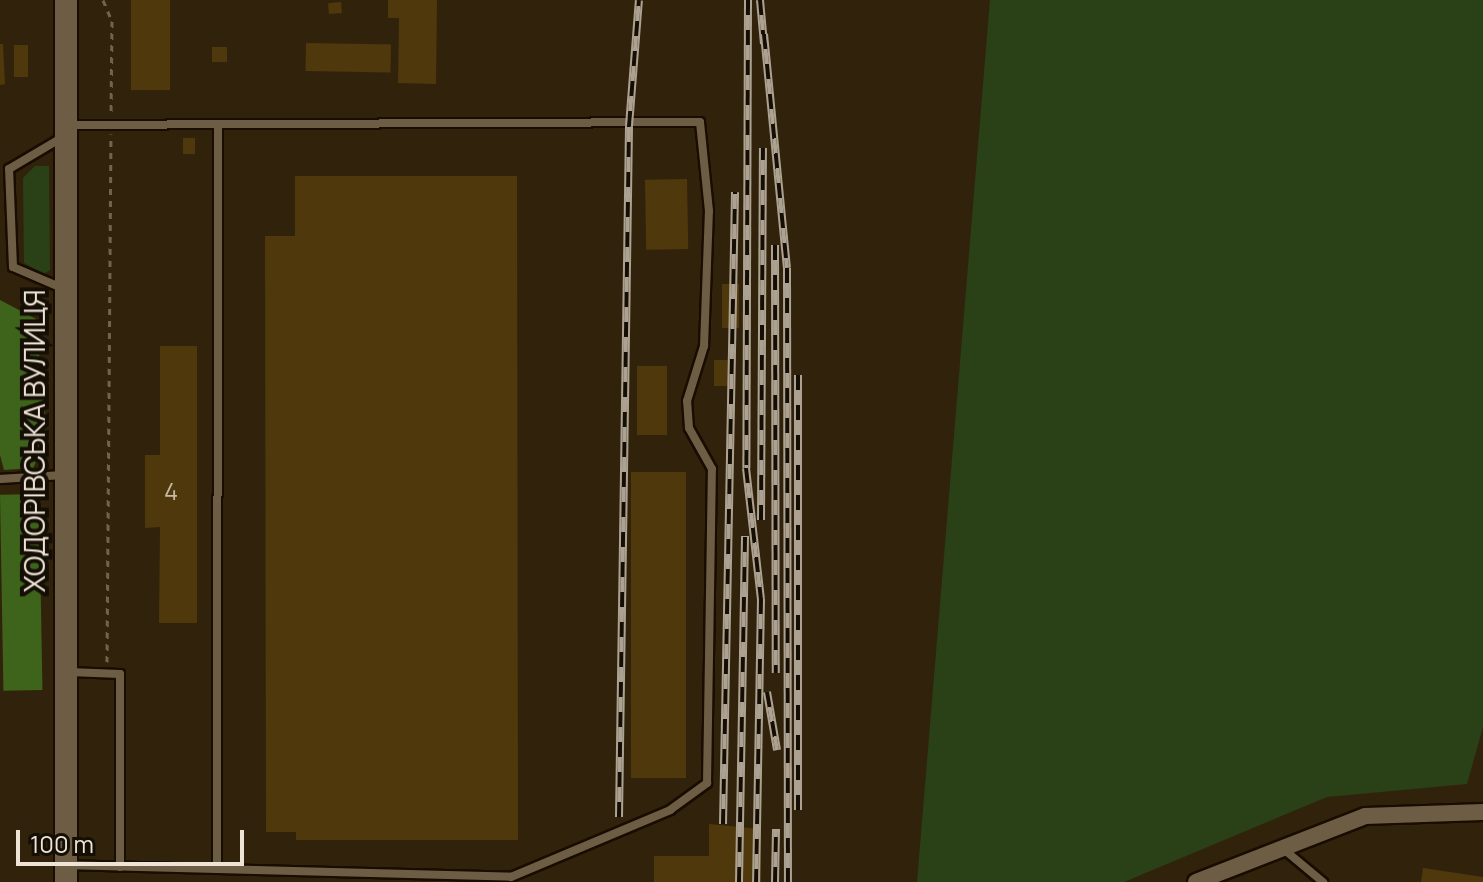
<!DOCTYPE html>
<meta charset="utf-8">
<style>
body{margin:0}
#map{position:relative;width:1483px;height:882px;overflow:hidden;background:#31230b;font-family:Manrope,sans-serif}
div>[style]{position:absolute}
.green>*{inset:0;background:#2a4017}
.forest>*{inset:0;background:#3e641b;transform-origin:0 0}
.building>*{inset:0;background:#4f380c;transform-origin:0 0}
.path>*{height:3px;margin-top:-1.5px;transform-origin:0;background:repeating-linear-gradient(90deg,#70644f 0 6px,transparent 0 12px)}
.roads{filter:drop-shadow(2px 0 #190c00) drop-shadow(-2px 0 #190c00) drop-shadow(0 2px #190c00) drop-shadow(0 -2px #190c00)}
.lane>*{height:8px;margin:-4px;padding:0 4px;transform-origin:4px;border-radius:4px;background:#6d5d44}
.street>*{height:16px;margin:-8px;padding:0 8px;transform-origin:8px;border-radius:8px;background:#6d5d44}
.secondary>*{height:22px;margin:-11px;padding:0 11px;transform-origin:11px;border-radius:11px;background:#6d5d44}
.rail>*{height:8px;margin-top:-4px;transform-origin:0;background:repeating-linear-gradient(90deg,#140e05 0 15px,#ada291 0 30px);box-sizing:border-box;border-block:2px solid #ada291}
span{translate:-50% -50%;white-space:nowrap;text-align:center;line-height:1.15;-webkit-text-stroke:8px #140e05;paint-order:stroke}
.number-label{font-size:24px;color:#c6b9a4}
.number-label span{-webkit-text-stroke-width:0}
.street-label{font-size:28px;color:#ede4d6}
.scale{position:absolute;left:16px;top:830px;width:228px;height:36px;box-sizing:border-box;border:4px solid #ede4d6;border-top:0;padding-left:10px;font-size:24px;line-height:28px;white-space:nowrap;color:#ede4d6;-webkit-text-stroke:6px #140e05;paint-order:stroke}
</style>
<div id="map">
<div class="green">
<i style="clip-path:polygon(990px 0,1483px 0,1483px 727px,1467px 784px,1327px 797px,1124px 882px,917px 882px)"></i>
<i style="clip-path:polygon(35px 166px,49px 166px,50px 270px,44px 274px,24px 263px,23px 178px)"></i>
</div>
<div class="forest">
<i style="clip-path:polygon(0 300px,36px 319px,47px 440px,33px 468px,4px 470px,0 455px)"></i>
<i style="left:39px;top:494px;width:196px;height:39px;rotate:89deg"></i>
</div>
<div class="building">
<i style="left:131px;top:0;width:39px;height:90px"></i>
<i style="clip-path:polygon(388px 0,437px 0,436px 84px,398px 83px,399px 18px,388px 18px)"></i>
<i style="left:341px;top:2px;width:11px;height:13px;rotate:85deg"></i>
<i style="left:306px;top:43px;width:85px;height:28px;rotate:1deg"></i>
<i style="clip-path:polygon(0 44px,3px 44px,5px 84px,0 85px)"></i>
<i style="left:14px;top:45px;width:14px;height:32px"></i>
<i style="left:227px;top:47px;width:15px;height:15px;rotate:90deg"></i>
<i style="left:183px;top:138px;width:12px;height:16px"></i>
<i style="clip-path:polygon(295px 176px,517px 176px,518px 840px,296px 840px,296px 832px,266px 832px,265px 236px,295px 236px)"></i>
<i style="left:687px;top:179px;width:70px;height:42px;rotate:89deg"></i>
<i style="left:722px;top:284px;width:17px;height:44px"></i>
<i style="clip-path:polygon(160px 346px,197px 346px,197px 623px,159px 623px,160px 527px,145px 528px,145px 455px,160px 455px)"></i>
<i style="left:714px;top:360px;width:15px;height:26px"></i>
<i style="left:637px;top:366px;width:30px;height:69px"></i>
<i style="left:631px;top:472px;width:55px;height:306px"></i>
<i style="clip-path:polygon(709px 824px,760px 829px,761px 882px,654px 882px,654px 856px,709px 856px)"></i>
<i style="clip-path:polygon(1423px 868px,1483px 877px,1483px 882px,1421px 882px)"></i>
</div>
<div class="path">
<i style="left:103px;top:0;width:23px;rotate:67deg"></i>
<i style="left:112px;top:21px;width:93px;rotate:90.6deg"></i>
<i style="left:107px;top:662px;width:528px;rotate:-89.57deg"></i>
</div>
<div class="roads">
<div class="lane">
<i style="left:62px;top:288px;width:53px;rotate:-156.8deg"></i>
<i style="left:13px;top:267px;width:98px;rotate:-92.3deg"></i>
<i style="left:9px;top:169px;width:63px;rotate:-30.7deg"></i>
<i style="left:0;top:479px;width:63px;rotate:-3.6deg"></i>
<i style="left:69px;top:672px;width:51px;rotate:2.2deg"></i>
<i style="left:120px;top:674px;width:193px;rotate:90deg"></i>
<i style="left:1281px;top:847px;width:55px;rotate:39.8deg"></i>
<i style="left:67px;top:865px;width:444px;rotate:1.5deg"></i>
<i style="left:511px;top:877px;width:173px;rotate:-22.8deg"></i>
<i style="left:670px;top:810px;width:46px;rotate:-36.1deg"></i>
<i style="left:707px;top:783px;width:314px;rotate:-89.1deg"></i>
<i style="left:712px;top:469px;width:47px;rotate:-119.3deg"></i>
<i style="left:689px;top:428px;width:27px;rotate:-94deg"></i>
<i style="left:687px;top:401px;width:58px;rotate:-72.8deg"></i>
<i style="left:704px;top:346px;width:135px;rotate:-87.9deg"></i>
<i style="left:709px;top:211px;width:89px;rotate:-95.8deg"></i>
<i style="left:700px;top:122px;width:630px;rotate:179.73deg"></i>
<i style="left:217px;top:869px;width:742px;rotate:-89.92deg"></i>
</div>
<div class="street">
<i style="left:1196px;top:882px;width:181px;rotate:-21.3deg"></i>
<i style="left:1365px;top:816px;width:118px;rotate:-1.9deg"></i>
</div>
<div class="secondary">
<i style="left:66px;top:0;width:882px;rotate:90deg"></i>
</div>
</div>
<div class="rail">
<i style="left:748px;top:0;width:468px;rotate:90.2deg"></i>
<i style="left:746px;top:468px;width:132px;rotate:83.5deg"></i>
<i style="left:761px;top:599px;width:283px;rotate:91deg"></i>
<i style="left:760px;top:0;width:44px;rotate:84.8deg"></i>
<i style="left:764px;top:34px;width:235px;rotate:84.4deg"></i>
<i style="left:787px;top:268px;width:614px;rotate:89.91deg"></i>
<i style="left:775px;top:245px;width:428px;rotate:89.9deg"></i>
<i style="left:761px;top:520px;width:372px;rotate:-89.7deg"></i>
<i style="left:767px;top:692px;width:59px;rotate:80.2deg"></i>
<i style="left:798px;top:810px;width:435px;rotate:-90deg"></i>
<i style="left:619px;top:817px;width:691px;rotate:-89.17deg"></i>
<i style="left:629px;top:126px;width:126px;rotate:-85.5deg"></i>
<i style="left:723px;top:824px;width:632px;rotate:-88.91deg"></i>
<i style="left:739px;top:882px;width:346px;rotate:-89deg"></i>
<i style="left:775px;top:882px;width:53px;rotate:-88.9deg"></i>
</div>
<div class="number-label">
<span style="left:171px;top:491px">4</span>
</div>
<div class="street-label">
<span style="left:34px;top:441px;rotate:-90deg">ХОДОРІВСЬКА ВУЛИЦЯ</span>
</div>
<div class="scale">100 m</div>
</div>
